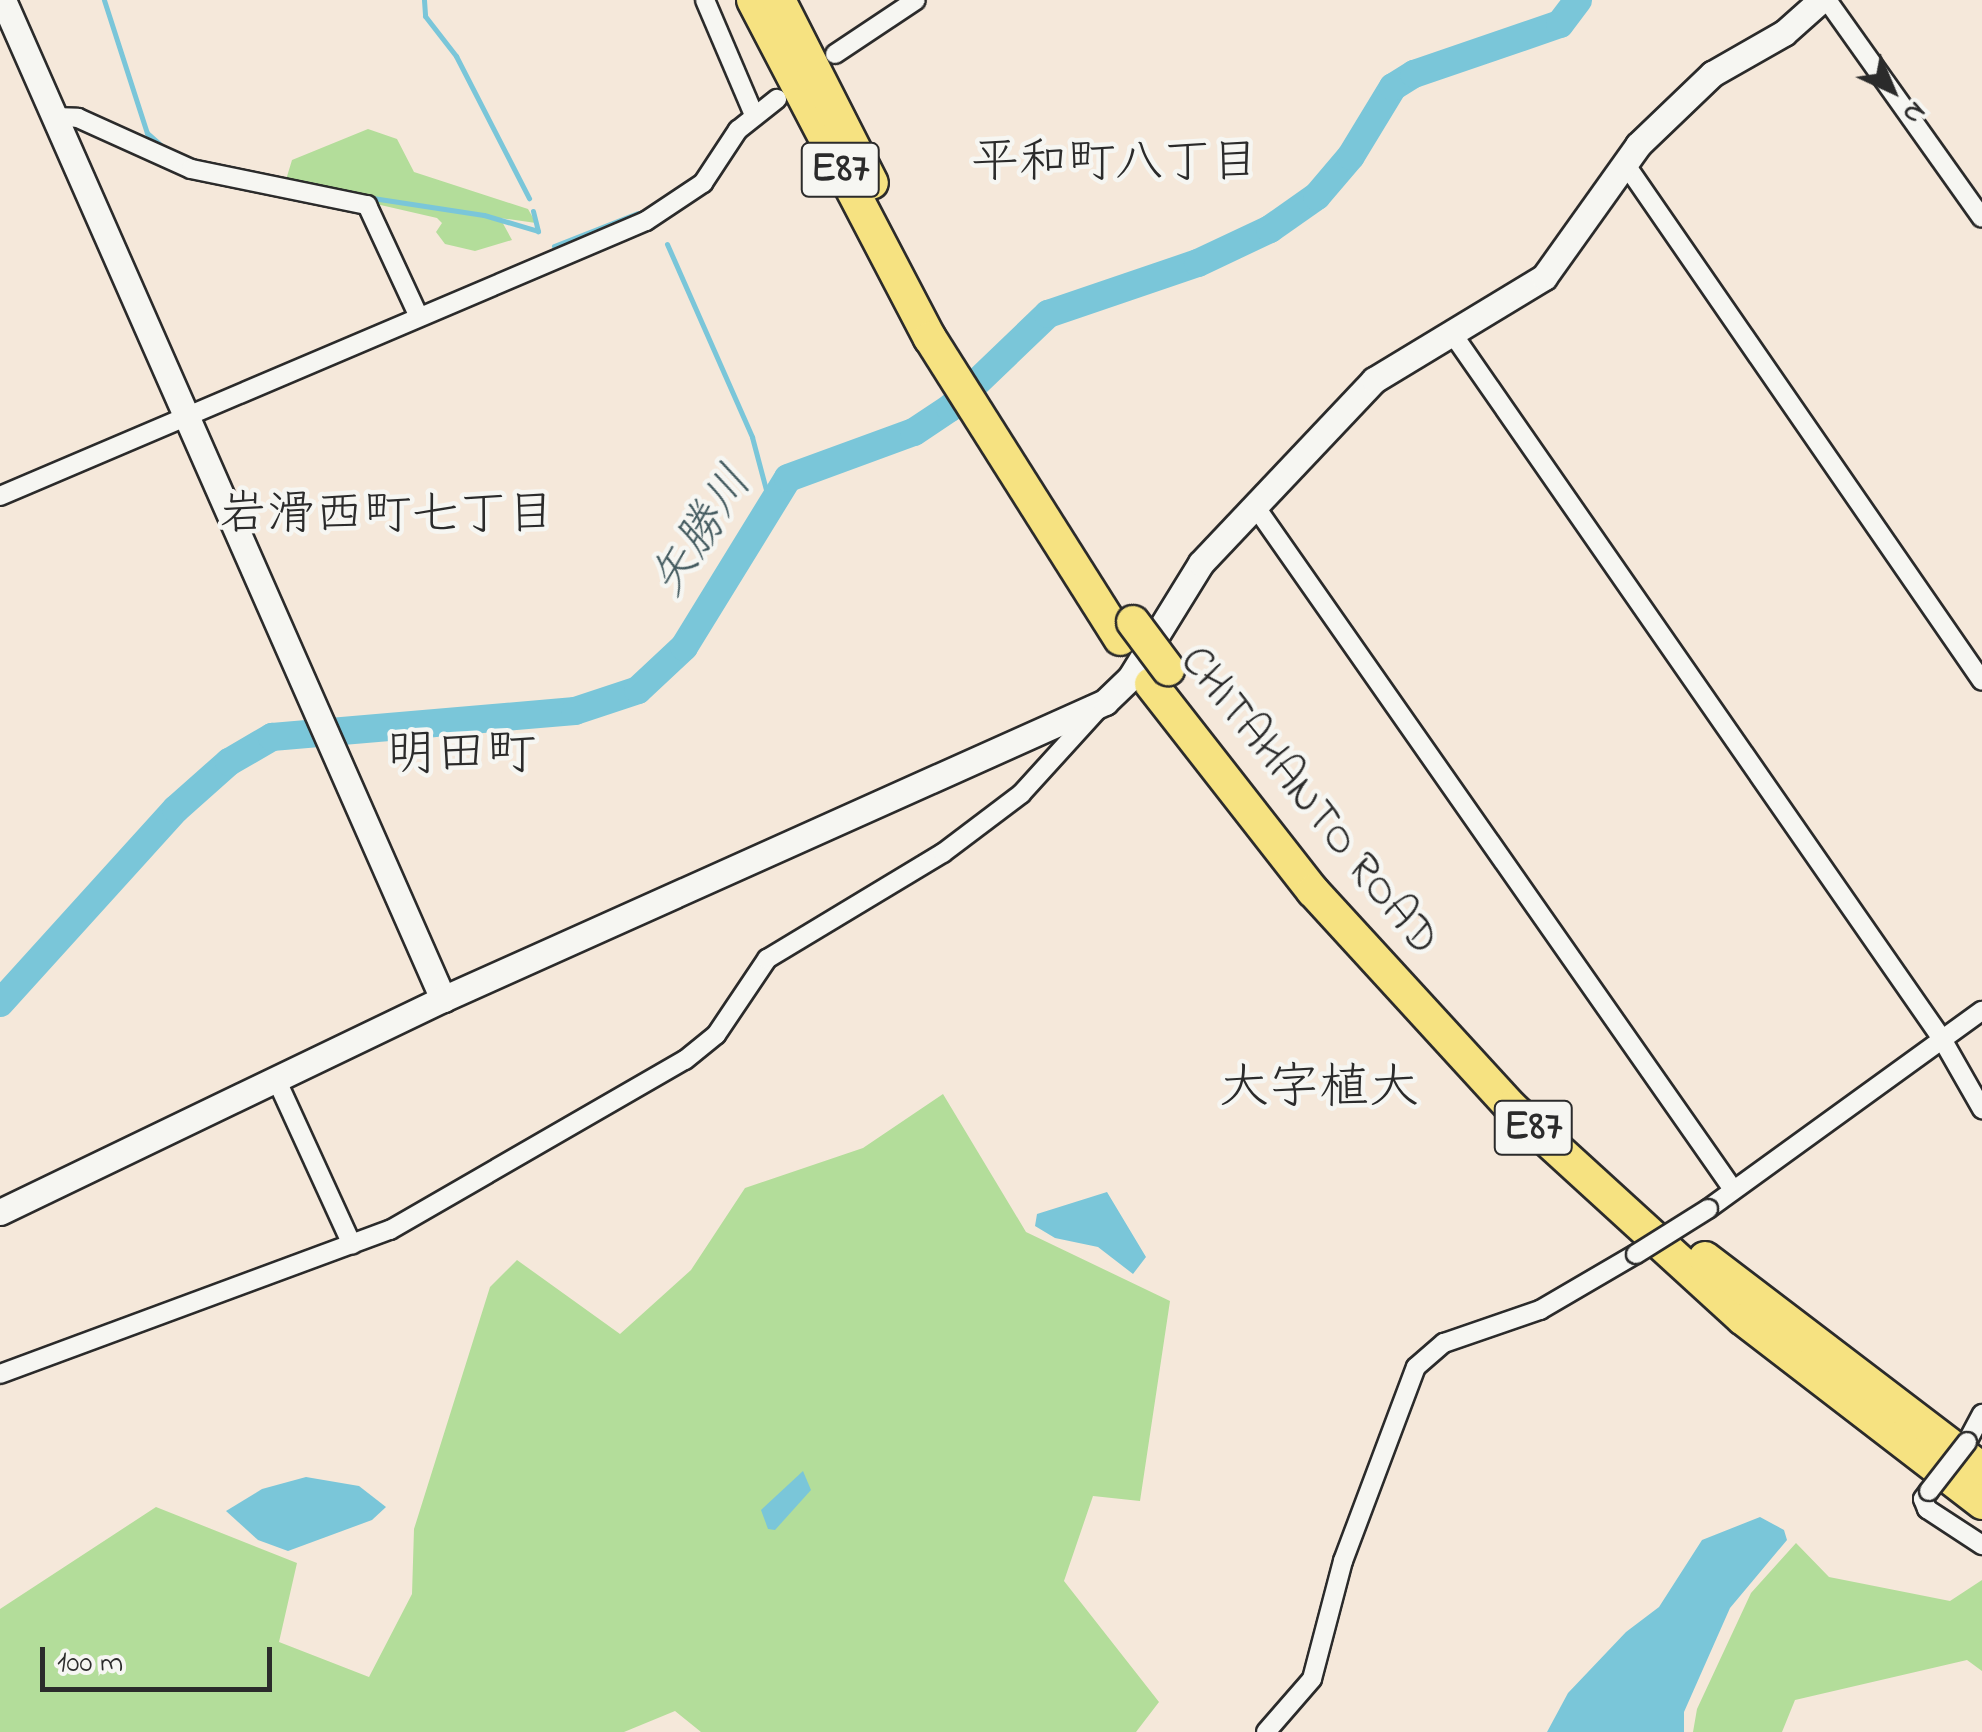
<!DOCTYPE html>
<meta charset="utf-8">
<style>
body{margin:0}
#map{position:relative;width:1982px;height:1732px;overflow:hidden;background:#f5e8da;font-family:"Indie Flower","Klee One",sans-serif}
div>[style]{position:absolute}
.green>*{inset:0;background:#b3dd9a}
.water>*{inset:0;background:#7ac6d9}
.stream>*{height:5px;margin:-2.5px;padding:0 2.5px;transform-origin:2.5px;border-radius:2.5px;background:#7ac6d9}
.river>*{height:28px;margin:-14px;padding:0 14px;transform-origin:14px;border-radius:14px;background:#7ac6d9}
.roads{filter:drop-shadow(2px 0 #2b2b2b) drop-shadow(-2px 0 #2b2b2b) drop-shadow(0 2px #2b2b2b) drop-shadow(0 -2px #2b2b2b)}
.street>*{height:18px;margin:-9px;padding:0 9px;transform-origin:9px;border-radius:9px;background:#f6f6f2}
.secondary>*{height:25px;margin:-12.5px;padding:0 12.5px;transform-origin:12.5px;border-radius:12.5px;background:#f6f6f2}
.highway>*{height:32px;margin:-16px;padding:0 16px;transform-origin:16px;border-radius:16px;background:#f6e281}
.bridges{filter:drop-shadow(2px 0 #2b2b2b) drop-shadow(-2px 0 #2b2b2b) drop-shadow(0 2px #2b2b2b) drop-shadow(0 -2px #2b2b2b)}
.street-bridge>*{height:18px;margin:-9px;padding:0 9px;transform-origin:9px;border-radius:9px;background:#f6f6f2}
.highway-bridge>*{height:32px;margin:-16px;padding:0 16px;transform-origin:16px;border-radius:16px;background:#f6e281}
span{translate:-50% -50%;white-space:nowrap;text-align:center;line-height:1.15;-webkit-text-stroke:9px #f6f6f2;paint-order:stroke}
.shield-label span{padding:2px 8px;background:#f6f6f2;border:2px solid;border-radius:8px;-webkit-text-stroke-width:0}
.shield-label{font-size:42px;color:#2b2b2b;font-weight:700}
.street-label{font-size:45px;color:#2b2b2b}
.neighbourhood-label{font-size:48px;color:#2b2b2b}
.water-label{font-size:48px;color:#435a5f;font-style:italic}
.quarter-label{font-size:50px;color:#2b2b2b}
.north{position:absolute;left:1842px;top:40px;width:100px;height:100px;-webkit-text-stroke:8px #f6f6f2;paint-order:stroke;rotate:136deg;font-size:28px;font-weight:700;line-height:40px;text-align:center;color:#2b2b2b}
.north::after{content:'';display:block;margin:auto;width:35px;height:45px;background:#2b2b2b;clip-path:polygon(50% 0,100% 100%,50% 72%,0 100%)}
.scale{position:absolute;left:40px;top:1647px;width:232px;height:45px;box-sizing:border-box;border:5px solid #2b2b2b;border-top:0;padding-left:12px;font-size:30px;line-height:35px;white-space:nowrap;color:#2b2b2b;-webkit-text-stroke:8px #f6f6f2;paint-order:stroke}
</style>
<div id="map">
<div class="green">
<i style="clip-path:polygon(368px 129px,397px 139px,414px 172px,528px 209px,536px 223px,500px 218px,512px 240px,475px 251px,445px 244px,436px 232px,442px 223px,437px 218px,285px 183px,292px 160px)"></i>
<i style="clip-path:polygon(943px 1094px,1026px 1232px,1170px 1301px,1140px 1501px,1093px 1496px,1064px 1581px,1159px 1702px,1136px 1732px,701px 1732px,675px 1711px,624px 1732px,0 1732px,0 1609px,156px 1507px,297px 1563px,279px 1642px,369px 1677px,412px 1594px,414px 1529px,490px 1287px,517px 1260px,620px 1334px,691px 1270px,745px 1188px,863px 1148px)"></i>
<i style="clip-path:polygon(1796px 1543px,1829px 1577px,1950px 1601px,1982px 1580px,1982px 1671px,1967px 1660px,1795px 1700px,1782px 1732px,1693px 1732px,1697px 1709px,1751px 1593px)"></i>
</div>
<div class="water">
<i style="clip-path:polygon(1107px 1192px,1146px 1257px,1133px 1274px,1098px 1247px,1055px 1238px,1035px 1226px,1037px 1214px)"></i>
<i style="clip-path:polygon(803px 1471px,811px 1490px,775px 1530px,768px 1529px,761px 1510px)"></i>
<i style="clip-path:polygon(306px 1477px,359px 1486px,386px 1507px,372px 1520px,288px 1551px,258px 1540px,226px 1511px,262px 1489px)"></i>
<i style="clip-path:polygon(1760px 1517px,1784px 1530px,1787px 1540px,1730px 1608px,1684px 1712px,1684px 1732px,1547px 1732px,1568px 1693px,1626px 1632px,1659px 1607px,1702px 1540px)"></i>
</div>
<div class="stream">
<i style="left:104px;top:0;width:140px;rotate:72.1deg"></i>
<i style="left:147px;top:133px;width:21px;rotate:41deg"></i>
<i style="left:424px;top:0;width:16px;rotate:86deg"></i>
<i style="left:425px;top:16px;width:51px;rotate:52.2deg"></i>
<i style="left:456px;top:56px;width:160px;rotate:62.8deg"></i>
<i style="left:196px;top:162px;width:53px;rotate:11.9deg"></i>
<i style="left:366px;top:197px;width:119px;rotate:8.7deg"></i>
<i style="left:484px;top:215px;width:56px;rotate:16.5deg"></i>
<i style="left:533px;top:211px;width:21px;rotate:76deg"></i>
<i style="left:667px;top:244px;width:211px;rotate:66.2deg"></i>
<i style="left:752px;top:437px;width:66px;rotate:75.1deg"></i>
<i style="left:554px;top:246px;width:90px;rotate:-21.4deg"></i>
</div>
<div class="river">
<i style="left:0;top:1003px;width:262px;rotate:-47.8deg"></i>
<i style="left:176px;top:809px;width:71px;rotate:-41.6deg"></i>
<i style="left:229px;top:762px;width:50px;rotate:-30.2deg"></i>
<i style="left:272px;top:737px;width:304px;rotate:-4.9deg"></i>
<i style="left:575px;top:711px;width:66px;rotate:-18.4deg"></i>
<i style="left:638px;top:690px;width:63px;rotate:-43.1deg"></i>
<i style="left:684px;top:647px;width:198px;rotate:-58.4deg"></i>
<i style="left:788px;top:478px;width:134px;rotate:-20.1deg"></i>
<i style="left:914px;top:432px;width:43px;rotate:-33.7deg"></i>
<i style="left:950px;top:408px;width:136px;rotate:-43.8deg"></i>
<i style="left:1048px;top:314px;width:158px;rotate:-18.8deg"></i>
<i style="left:1198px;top:263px;width:80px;rotate:-25.3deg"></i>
<i style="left:1270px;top:229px;width:57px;rotate:-35.1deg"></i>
<i style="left:1317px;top:196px;width:52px;rotate:-49.6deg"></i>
<i style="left:1351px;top:156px;width:81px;rotate:-58.7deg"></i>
<i style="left:1393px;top:87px;width:25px;rotate:-32deg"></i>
<i style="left:1414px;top:74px;width:154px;rotate:-18.9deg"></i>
<i style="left:1560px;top:24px;width:30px;rotate:-53deg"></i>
</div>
<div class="roads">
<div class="street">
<i style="left:705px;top:0;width:125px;rotate:66.9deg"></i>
<i style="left:1827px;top:0;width:267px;rotate:54.6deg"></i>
<i style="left:835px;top:54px;width:97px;rotate:-33.7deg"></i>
<i style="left:55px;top:117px;width:23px;rotate:2deg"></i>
<i style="left:78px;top:118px;width:124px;rotate:24.3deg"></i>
<i style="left:191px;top:169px;width:180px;rotate:11.6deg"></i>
<i style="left:367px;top:205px;width:123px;rotate:65.1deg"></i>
<i style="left:1624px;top:162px;width:630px;rotate:55.4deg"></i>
<i style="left:1452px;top:333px;width:859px;rotate:55.24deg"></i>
<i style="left:1942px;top:1039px;width:81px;rotate:60.3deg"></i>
<i style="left:0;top:496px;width:702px;rotate:-23.06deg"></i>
<i style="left:646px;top:221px;width:69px;rotate:-33.7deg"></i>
<i style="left:703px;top:183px;width:64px;rotate:-56.6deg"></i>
<i style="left:738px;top:130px;width:50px;rotate:-38.5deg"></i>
<i style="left:1255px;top:506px;width:832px;rotate:55.03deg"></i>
<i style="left:277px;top:1081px;width:180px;rotate:65.4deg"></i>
<i style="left:1708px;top:1209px;width:338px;rotate:-35.9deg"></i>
<i style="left:0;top:1374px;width:416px;rotate:-20.3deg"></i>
<i style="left:390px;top:1230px;width:340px;rotate:-30deg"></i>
<i style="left:685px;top:1060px;width:40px;rotate:-39deg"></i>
<i style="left:716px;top:1035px;width:92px;rotate:-56.1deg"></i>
<i style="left:767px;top:959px;width:205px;rotate:-31.1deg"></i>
<i style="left:943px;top:853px;width:98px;rotate:-37.1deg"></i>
<i style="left:1021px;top:794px;width:122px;rotate:-47.7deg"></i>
<i style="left:1967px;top:1442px;width:32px;rotate:-62deg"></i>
<i style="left:1929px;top:1491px;width:10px;rotate:127deg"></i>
<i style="left:1923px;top:1499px;width:11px;rotate:68deg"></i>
<i style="left:1927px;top:1509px;width:66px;rotate:33.2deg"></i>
<i style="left:1266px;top:1732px;width:70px;rotate:-49deg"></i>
<i style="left:1312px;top:1679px;width:122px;rotate:-75.3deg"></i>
<i style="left:1343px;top:1561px;width:207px;rotate:-69.4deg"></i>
<i style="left:1416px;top:1367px;width:37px;rotate:-41deg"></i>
<i style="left:1444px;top:1343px;width:102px;rotate:-19deg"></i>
<i style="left:1540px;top:1310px;width:111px;rotate:-30.3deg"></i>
</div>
<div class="secondary">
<i style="left:3px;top:0;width:1092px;rotate:66.23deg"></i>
<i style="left:0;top:1212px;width:492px;rotate:-25.7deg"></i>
<i style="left:443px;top:999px;width:726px;rotate:-24.16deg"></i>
<i style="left:1105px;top:702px;width:35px;rotate:-44deg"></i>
<i style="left:1130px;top:678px;width:135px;rotate:-58.3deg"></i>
<i style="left:1201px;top:563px;width:252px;rotate:-46.6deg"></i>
<i style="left:1374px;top:380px;width:199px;rotate:-31.2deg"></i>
<i style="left:1544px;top:277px;width:162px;rotate:-54.5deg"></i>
<i style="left:1638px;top:145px;width:103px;rotate:-43.8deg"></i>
<i style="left:1712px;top:74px;width:83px;rotate:-29.7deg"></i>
<i style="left:1784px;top:33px;width:50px;rotate:-41.7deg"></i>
</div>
<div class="highway">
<i style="left:753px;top:0;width:382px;rotate:62.4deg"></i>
<i style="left:930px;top:338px;width:356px;rotate:57.7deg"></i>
<i style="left:779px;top:0;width:205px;rotate:63.1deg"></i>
<i style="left:1151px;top:684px;width:263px;rotate:52deg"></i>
<i style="left:1313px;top:891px;width:293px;rotate:47.5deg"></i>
<i style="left:1511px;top:1107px;width:313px;rotate:42.4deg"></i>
<i style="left:1742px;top:1318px;width:303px;rotate:37.6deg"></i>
<i style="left:1705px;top:1258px;width:348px;rotate:37.3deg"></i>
</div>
</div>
<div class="bridges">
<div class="street-bridge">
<i style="left:1636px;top:1254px;width:85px;rotate:-32deg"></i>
<i style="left:1929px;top:1491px;width:62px;rotate:-52.2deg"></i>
</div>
<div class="highway-bridge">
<i style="left:1133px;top:622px;width:59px;rotate:53.3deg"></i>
</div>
</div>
<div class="shield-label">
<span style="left:840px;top:170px">E87</span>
<span style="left:1533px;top:1128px">E87</span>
</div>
<div class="street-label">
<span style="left:1307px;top:802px;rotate:51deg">CHITAHANTO ROAD</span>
</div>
<div class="neighbourhood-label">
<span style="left:1115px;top:165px">平和町八丁目</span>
<span style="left:387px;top:517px">岩滑西町七丁目</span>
</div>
<div class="water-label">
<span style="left:703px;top:533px;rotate:-57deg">矢勝川</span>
</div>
<div class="quarter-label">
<span style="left:461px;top:756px">明田町</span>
<span style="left:1319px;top:1090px">大字植大</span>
</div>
<div class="north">N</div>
<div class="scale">100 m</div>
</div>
